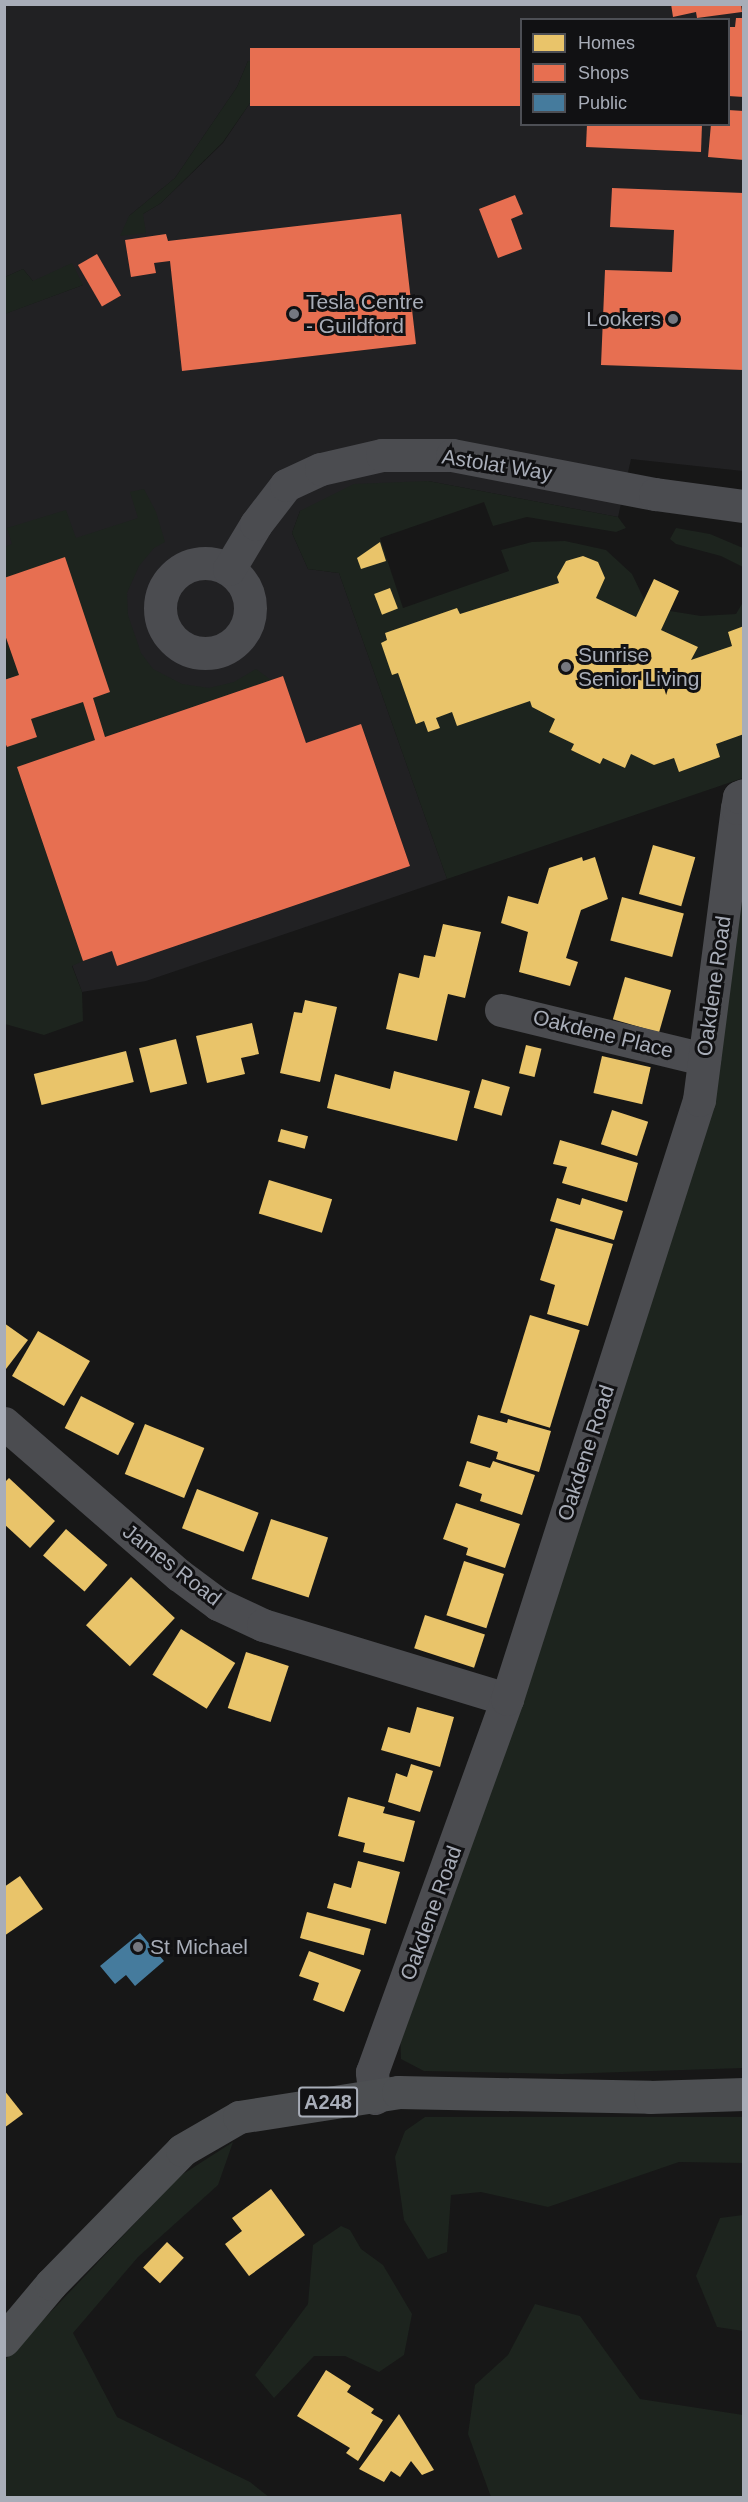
<!DOCTYPE html>
<style>
body{margin:0}
#map{position:relative;width:748px;height:2502px;overflow:hidden;background:#171717;font-family:Helvetica,sans-serif}
div>[style]{position:absolute}
.built>*{inset:0;background:#212123}
.green>*{inset:0;background:#1d241e}
.homes>*{inset:0;background:#e9c46a;transform-origin:0 0}
.shops>*{inset:0;background:#e76f51;transform-origin:0 0}
.public>*{inset:0;background:#457b9d}
.minor>*{height:33px;margin:-16.5px;padding:0 16.5px;transform-origin:16.5px;border-radius:16.5px;background:#4b4c50}
.minor>.ring{margin:-16.5px;padding:0;box-sizing:content-box;background:none;border:33px solid #4b4c50;border-radius:50%}
.major>*{height:33px;margin:-16.5px;padding:0 16.5px;transform-origin:16.5px;border-radius:16.5px;background:#4d4f52}
.dots>*{width:16px;height:16px;translate:-50% -50%;box-sizing:border-box;border:3px solid #111113;border-radius:50%}
span{translate:-50% -50%;white-space:nowrap;text-align:center;line-height:1.15;-webkit-text-stroke:6px #111113;paint-order:stroke}
.shield-label span{padding:2px 4px;background:#111113;border:2px solid;border-radius:4px;-webkit-text-stroke-width:0}
.shield-label{font-size:20px;color:#a8adb8;font-weight:700}
.poi-label{font-size:21px;color:#a8adb8}
.left{translate:0 -50%;text-align:left}
.right{translate:-100% -50%;text-align:right}
.street-label{font-size:21px;color:#a8adb8}
.frame{position:absolute;inset:0;border:6px solid #a8adb8;pointer-events:none}
.legend{position:absolute;left:520px;top:18px;width:210px;height:108px;box-sizing:border-box;background:#111113;border:2px solid #4d4f55;margin:0;padding:8px 10px;list-style:none;font-size:18px;color:#a8adb8}
.legend li{display:flex;align-items:center;gap:12px;height:30px}
.legend b{width:30px;border:2px solid #4d4f55}
</style>
<div id="map">
<div class="built">
<i style="clip-path:polygon(evenodd,5px 5px,743px 5px,743px 471px,631px 459px,618px 517px,428px 481px,300px 511px,292px 533px,308px 569px,339px 573px,447px 879px,146px 981px,82px 992px,31px 853px,5px 804px,4px 314px,83px 285px,33px 281px,23px 269px,5px 277px,5px 5px,522px 20px,728px 20px,728px 124px,522px 124px,522px 20px,5px 5px,248px 61px,296px 90px,252px 100px,223px 143px,161px 203px,143px 214px,129px 216px,175px 178px,237px 87px,248px 61px)"></i>
</div>
<div class="green">
<i style="clip-path:polygon(248px 61px,288px 67px,296px 90px,252px 100px,223px 142px,161px 203px,143px 214px,146px 233px,120px 236px,129px 216px,175px 178px,237px 87px)"></i>
<i style="clip-path:polygon(72px 263px,83px 285px,5px 314px,5px 277px,23px 269px,33px 281px)"></i>
<i style="clip-path:polygon(428px 481px,618px 517px,626px 528px,616px 532px,527px 517px,493px 526px,484px 502px,380px 538px,403px 608px,509px 571px,501px 550px,532px 542px,565px 541px,606px 550px,632px 574px,644px 599px,654px 579px,679px 591px,670px 611px,701px 616px,736px 614px,743px 602px,743px 778px,447px 879px,339px 573px,308px 569px,292px 533px,300px 511px,354px 484px)"></i>
<i style="clip-path:polygon(144px 489px,156px 512px,165px 542px,154px 548px,139px 566px,127px 593px,128px 615px,141px 653px,153px 669px,182px 684px,209px 688px,234px 682px,256px 669px,271px 680px,17px 767px,83px 961px,72px 966px,82px 992px,83px 1021px,44px 1035px,5px 1024px,4px 547px,12px 544px,7px 528px,66px 510px,76px 538px,138px 518px,130px 492px)"></i>
<i style="clip-path:polygon(676px 528px,710px 534px,743px 548px,743px 567px,721px 556px,676px 544px,670px 539px)"></i>
<i style="clip-path:polygon(743px 866px,743px 2068px,562px 2074px,424px 2071px,401px 2059px,400px 2028px,578px 1512px)"></i>
<i style="clip-path:polygon(425px 2117px,743px 2117px,743px 2163px,679px 2162px,548px 2207px,481px 2192px,451px 2195px,447px 2252px,428px 2259px,404px 2220px,395px 2157px,405px 2131px)"></i>
<i style="clip-path:polygon(233px 2142px,218px 2185px,138px 2257px,73px 2333px,117px 2417px,250px 2482px,269px 2497px,5px 2497px,4px 2361px,180px 2176px)"></i>
<i style="clip-path:polygon(743px 2215px,743px 2331px,717px 2327px,696px 2276px,720px 2218px)"></i>
<i style="clip-path:polygon(341px 2226px,350px 2230px,361px 2249px,383px 2265px,412px 2314px,404px 2355px,379px 2372px,345px 2356px,314px 2356px,274px 2398px,255px 2375px,308px 2304px,313px 2245px)"></i>
<i style="clip-path:polygon(535px 2304px,580px 2316px,640px 2399px,743px 2415px,743px 2497px,491px 2497px,468px 2434px,475px 2385px,508px 2355px)"></i>
</div>
<div class="homes">
<i style="clip-path:polygon(380px 542px,386px 561px,361px 569px,357px 558px)"></i>
<i style="clip-path:polygon(583px 556px,598px 562px,605px 578px,596px 598px,636px 617px,654px 579px,679px 591px,661px 630px,698px 647px,691px 660px,732px 646px,728px 632px,744px 626px,744px 734px,716px 744px,720px 757px,679px 772px,674px 758px,654px 765px,631px 754px,625px 768px,603px 758px,600px 764px,571px 750px,574px 744px,549px 732px,555px 719px,532px 707px,530px 701px,457px 726px,452px 712px,436px 718px,440px 728px,428px 732px,424px 721px,416px 724px,398px 673px,392px 675px,381px 643px,387px 640px,385px 633px,457px 608px,460px 614px,559px 583px,557px 577px,566px 561px)"></i>
<i style="left:390px;top:588px;width:22px;height:17px;rotate:69deg"></i>
<i style="left:653px;top:845px;width:44px;height:51px;rotate:16deg"></i>
<i style="clip-path:polygon(582px 857px,583px 861px,595px 857px,608px 899px,581px 910px,566px 958px,578px 962px,570px 986px,519px 972px,528px 932px,501px 923px,508px 896px,538px 904px,549px 868px)"></i>
<i style="left:622px;top:897px;width:64px;height:45px;rotate:15deg"></i>
<i style="clip-path:polygon(443px 924px,481px 932px,465px 998px,448px 994px,437px 1041px,386px 1029px,399px 973px,419px 978px,424px 955px,435px 957px)"></i>
<i style="left:625px;top:977px;width:48px;height:44px;rotate:16deg"></i>
<i style="clip-path:polygon(305px 1000px,337px 1007px,320px 1082px,280px 1073px,294px 1012px,302px 1013px)"></i>
<i style="clip-path:polygon(252px 1023px,259px 1054px,241px 1058px,245px 1074px,207px 1083px,196px 1036px)"></i>
<i style="left:176px;top:1039px;width:46px;height:38px;rotate:76deg"></i>
<i style="left:526px;top:1045px;width:16px;height:29px;rotate:14deg"></i>
<i style="left:126px;top:1051px;width:32px;height:95px;rotate:76deg"></i>
<i style="left:602px;top:1056px;width:50px;height:38px;rotate:13deg"></i>
<i style="clip-path:polygon(394px 1071px,470px 1091px,457px 1141px,327px 1108px,335px 1074px,390px 1089px)"></i>
<i style="left:482px;top:1079px;width:29px;height:30px;rotate:16deg"></i>
<i style="left:612px;top:1110px;width:38px;height:36px;rotate:18deg"></i>
<i style="left:281px;top:1129px;width:28px;height:13px;rotate:15deg"></i>
<i style="clip-path:polygon(560px 1140px,638px 1163px,627px 1202px,562px 1183px,567px 1167px,553px 1164px)"></i>
<i style="left:269px;top:1180px;width:66px;height:35px;rotate:17deg"></i>
<i style="clip-path:polygon(557px 1198px,580px 1205px,582px 1198px,623px 1211px,614px 1240px,550px 1221px)"></i>
<i style="clip-path:polygon(556px 1228px,613px 1244px,588px 1326px,547px 1314px,555px 1285px,540px 1280px)"></i>
<i style="left:530px;top:1315px;width:52px;height:102px;rotate:17deg"></i>
<i style="clip-path:polygon(4px 1323px,28px 1340px,6px 1369px,4px 1368px)"></i>
<i style="left:38px;top:1331px;width:60px;height:52px;rotate:30deg"></i>
<i style="left:81px;top:1396px;width:60px;height:36px;rotate:27deg"></i>
<i style="clip-path:polygon(478px 1415px,507px 1423px,508px 1419px,551px 1431px,539px 1472px,496px 1459px,498px 1452px,470px 1443px)"></i>
<i style="left:145px;top:1424px;width:64px;height:54px;rotate:22deg"></i>
<i style="clip-path:polygon(467px 1461px,490px 1468px,493px 1461px,535px 1475px,522px 1515px,480px 1501px,482px 1494px,459px 1486px)"></i>
<i style="clip-path:polygon(9px 1478px,55px 1521px,30px 1548px,4px 1524px,4px 1483px)"></i>
<i style="left:197px;top:1489px;width:66px;height:42px;rotate:21deg"></i>
<i style="clip-path:polygon(456px 1503px,520px 1524px,505px 1568px,466px 1555px,468px 1548px,443px 1539px)"></i>
<i style="left:271px;top:1519px;width:60px;height:63px;rotate:18deg"></i>
<i style="left:66px;top:1529px;width:55px;height:35px;rotate:41deg"></i>
<i style="left:464px;top:1561px;width:42px;height:57px;rotate:18deg"></i>
<i style="left:131px;top:1577px;width:60px;height:66px;rotate:43deg"></i>
<i style="left:425px;top:1615px;width:63px;height:35px;rotate:18deg"></i>
<i style="left:181px;top:1629px;width:64px;height:54px;rotate:32deg"></i>
<i style="left:246px;top:1652px;width:45px;height:59px;rotate:18deg"></i>
<i style="clip-path:polygon(417px 1707px,454px 1717px,440px 1767px,381px 1750px,388px 1727px,410px 1733px)"></i>
<i style="clip-path:polygon(411px 1764px,433px 1771px,420px 1812px,388px 1802px,396px 1773px,407px 1777px)"></i>
<i style="clip-path:polygon(348px 1797px,385px 1807px,383px 1813px,415px 1821px,404px 1862px,363px 1852px,365px 1843px,338px 1836px)"></i>
<i style="clip-path:polygon(358px 1861px,400px 1872px,386px 1924px,327px 1908px,334px 1883px,351px 1888px)"></i>
<i style="clip-path:polygon(20px 1876px,43px 1909px,4px 1936px,4px 1887px)"></i>
<i style="left:307px;top:1912px;width:66px;height:27px;rotate:15deg"></i>
<i style="clip-path:polygon(309px 1951px,361px 1970px,344px 2012px,313px 2000px,319px 1983px,299px 1976px)"></i>
<i style="clip-path:polygon(4px 2090px,23px 2114px,4px 2128px)"></i>
<i style="clip-path:polygon(271px 2189px,305px 2235px,249px 2276px,225px 2244px,242px 2231px,232px 2218px)"></i>
<i style="left:167px;top:2242px;width:23px;height:35px;rotate:43deg"></i>
<i style="clip-path:polygon(326px 2370px,351px 2386px,347px 2392px,374px 2409px,371px 2413px,383px 2420px,358px 2461px,346px 2453px,350px 2448px,297px 2416px)"></i>
<i style="clip-path:polygon(399px 2414px,434px 2470px,422px 2475px,411px 2461px,400px 2477px,391px 2471px,384px 2482px,359px 2469px)"></i>
</div>
<div class="shops">
<i style="clip-path:polygon(671px 4px,741px 4px,742px 12px,697px 18px,696px 12px,673px 17px)"></i>
<i style="clip-path:polygon(736px 18px,744px 18px,744px 97px,728px 96px,728px 27px,735px 27px)"></i>
<i style="left:522px;top:48px;width:58px;height:272px;rotate:90deg"></i>
<i style="clip-path:polygon(728px 110px,744px 111px,744px 160px,708px 157px,711px 124px,728px 124px)"></i>
<i style="clip-path:polygon(587px 124px,702px 124px,701px 152px,586px 147px)"></i>
<i style="clip-path:polygon(612px 188px,744px 193px,744px 370px,601px 365px,605px 270px,672px 272px,674px 230px,610px 227px)"></i>
<i style="clip-path:polygon(515px 195px,523px 214px,511px 219px,522px 249px,498px 258px,479px 209px)"></i>
<i style="clip-path:polygon(401px 214px,416px 344px,182px 371px,170px 261px,154px 263px,156px 273px,131px 277px,125px 240px,166px 234px,168px 241px)"></i>
<i style="left:97px;top:254px;width:48px;height:22px;rotate:60deg"></i>
<i style="clip-path:polygon(65px 557px,110px 692px,93px 698px,105px 737px,283px 676px,306px 743px,361px 724px,410px 866px,117px 966px,112px 951px,83px 961px,17px 767px,95px 740px,83px 702px,31px 719px,37px 737px,7px 747px,4px 740px,4px 680px,19px 675px,4px 632px,4px 578px)"></i>
</div>
<div class="public">
<i style="clip-path:polygon(140px 1933px,164px 1961px,135px 1986px,126px 1975px,115px 1984px,100px 1966px)"></i>
</div>
<div class="minor">
<i class="ring" style="left:160px;top:563px;width:57px;height:57px"></i>
<i style="left:229px;top:569px;width:52px;rotate:-59deg"></i>
<i style="left:256px;top:524px;width:49px;rotate:-52.4deg"></i>
<i style="left:286px;top:485px;width:38px;rotate:-25deg"></i>
<i style="left:321px;top:469px;width:63px;rotate:-12.9deg"></i>
<i style="left:382px;top:455px;width:70px"></i>
<i style="left:452px;top:455px;width:207px;rotate:10.9deg"></i>
<i style="left:655px;top:494px;width:90px;rotate:7.7deg"></i>
<i style="left:501px;top:1010px;width:209px;rotate:13.6deg"></i>
<i style="left:4px;top:1423px;width:232px;rotate:41deg"></i>
<i style="left:179px;top:1575px;width:49px;rotate:36.6deg"></i>
<i style="left:218px;top:1604px;width:50px;rotate:25deg"></i>
<i style="left:263px;top:1625px;width:255px;rotate:16.9deg"></i>
<i style="left:375px;top:2098px;width:26px;rotate:-97deg"></i>
<i style="left:372px;top:2072px;width:397px;rotate:-70.1deg"></i>
<i style="left:507px;top:1699px;width:629px;rotate:-72.23deg"></i>
<i style="left:699px;top:1100px;width:294px;rotate:-82.6deg"></i>
<i style="left:737px;top:808px;width:11px;rotate:-80deg"></i>
<i style="left:739px;top:797px;width:5px;rotate:-22deg"></i>
</div>
<div class="major">
<i style="left:4px;top:2340px;width:73px;rotate:-50deg"></i>
<i style="left:51px;top:2284px;width:187px;rotate:-45.6deg"></i>
<i style="left:182px;top:2150px;width:66px;rotate:-30.1deg"></i>
<i style="left:239px;top:2117px;width:161px;rotate:-8.9deg"></i>
<i style="left:398px;top:2092px;width:252px;rotate:1.1deg"></i>
<i style="left:650px;top:2097px;width:94px;rotate:-1.8deg"></i>
</div>
<div class="dots">
<i style="left:294px;top:314px;background:#757880"></i>
<i style="left:673px;top:319px;background:#757880"></i>
<i style="left:566px;top:667px;background:#757880"></i>
<i style="left:138px;top:1947px;background:#757880"></i>
</div>
<div class="shield-label">
<span style="left:328px;top:2102px">A248</span>
</div>
<div class="poi-label">
<span class="left" style="left:306px;top:314px">Tesla Centre<br>- Guildford</span>
<span class="right" style="left:661px;top:319px">Lookers</span>
<span class="left" style="left:578px;top:667px">Sunrise<br>Senior Living</span>
<span class="left" style="left:150px;top:1947px">St Michael</span>
</div>
<div class="street-label">
<span style="left:497px;top:465px;rotate:9deg">Astolat Way</span>
<span style="left:714px;top:986px;rotate:-82deg">Oakdene Road</span>
<span style="left:603px;top:1034px;rotate:14deg">Oakdene Place</span>
<span style="left:586px;top:1453px;rotate:-72deg">Oakdene Road</span>
<span style="left:172px;top:1565px;rotate:38deg">James Road</span>
<span style="left:431px;top:1913px;rotate:-70deg">Oakdene Road</span>
</div>
<div class="frame"></div>
<ul class="legend">
<li><b style="height:16px;background:#e9c46a"></b>Homes</li>
<li><b style="height:16px;background:#e76f51"></b>Shops</li>
<li><b style="height:16px;background:#457b9d"></b>Public</li>
</ul>
</div>
